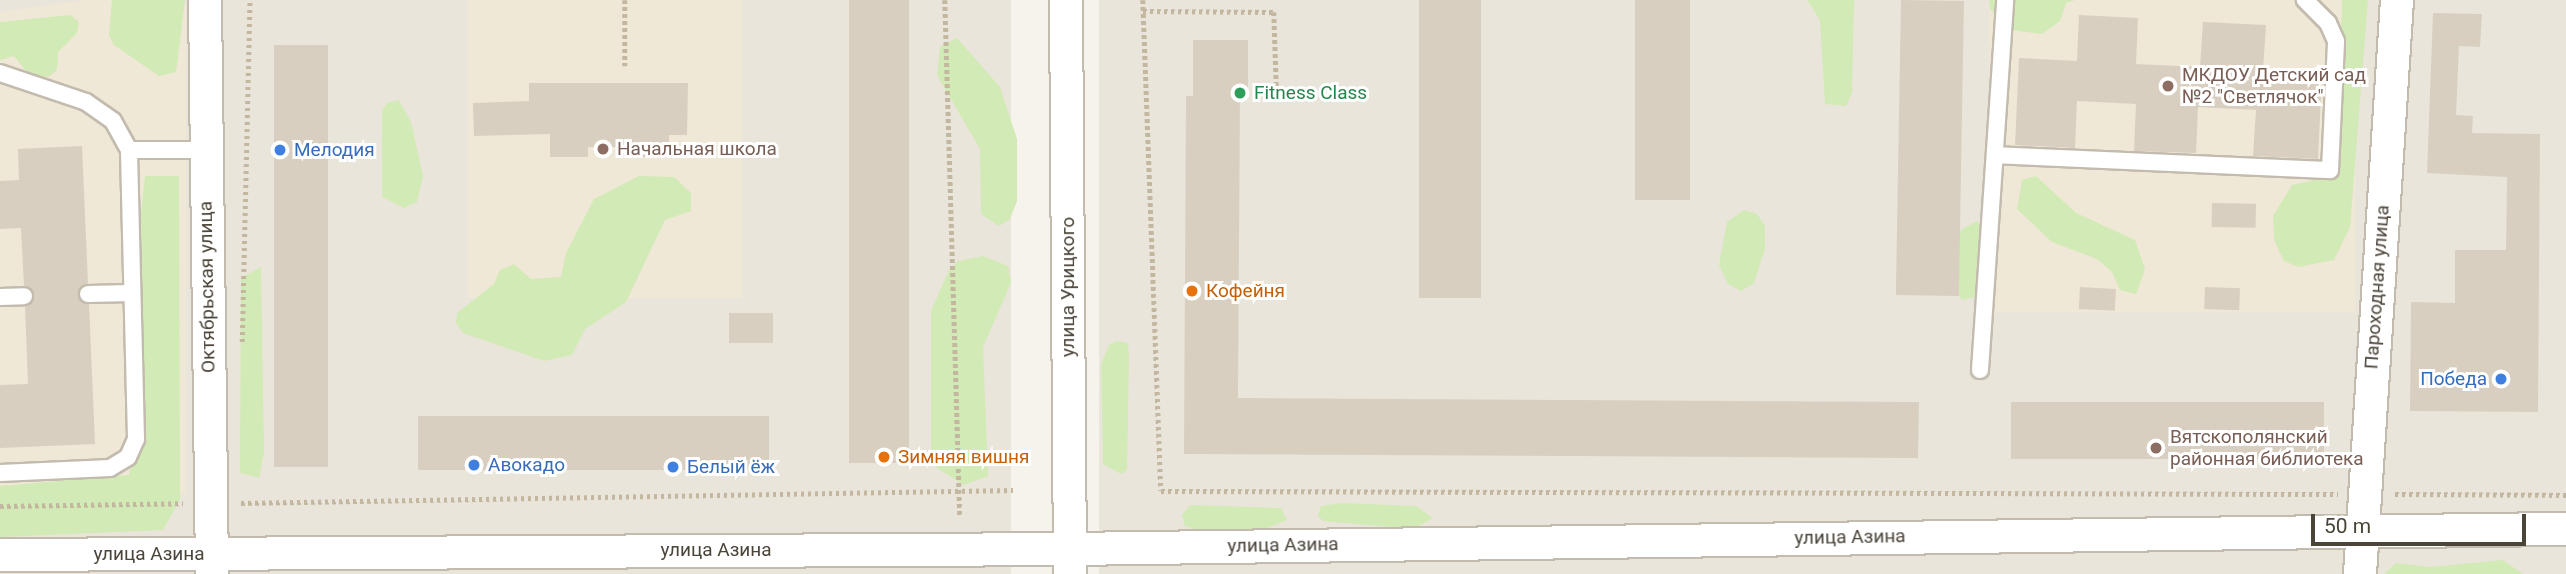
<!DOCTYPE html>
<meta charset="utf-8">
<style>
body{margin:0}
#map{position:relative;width:2566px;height:574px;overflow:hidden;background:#f6f3ec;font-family:Roboto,sans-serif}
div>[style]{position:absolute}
.residential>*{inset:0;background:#eae5da;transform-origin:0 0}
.education>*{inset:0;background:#efe8d6;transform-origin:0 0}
.green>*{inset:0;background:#d2eab5}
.building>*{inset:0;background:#d8cfc1;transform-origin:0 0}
.path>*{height:4.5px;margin-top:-2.25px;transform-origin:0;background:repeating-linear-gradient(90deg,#c4b79f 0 3.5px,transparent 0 7px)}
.roads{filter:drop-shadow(2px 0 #c2bbae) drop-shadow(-2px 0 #c2bbae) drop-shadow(0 2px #c2bbae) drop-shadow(0 -2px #c2bbae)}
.lane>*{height:16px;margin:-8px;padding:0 8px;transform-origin:8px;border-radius:8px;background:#fff}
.street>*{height:32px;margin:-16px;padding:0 16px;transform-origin:16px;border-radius:16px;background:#fff}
.dots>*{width:19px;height:19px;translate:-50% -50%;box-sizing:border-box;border:4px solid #fff;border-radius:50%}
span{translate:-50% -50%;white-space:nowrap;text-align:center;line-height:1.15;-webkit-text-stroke:6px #fff;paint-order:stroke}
.education-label{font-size:19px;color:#785e54}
.left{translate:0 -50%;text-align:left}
.leisure-label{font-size:19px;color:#27864d}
.shop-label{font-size:19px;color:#366cbe}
.right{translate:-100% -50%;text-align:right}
.street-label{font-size:19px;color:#4b4439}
.food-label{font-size:19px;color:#c56008}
.scale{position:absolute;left:2311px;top:514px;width:215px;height:32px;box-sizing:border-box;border:4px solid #4b4439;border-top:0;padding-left:9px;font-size:21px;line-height:24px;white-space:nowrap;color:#4b4439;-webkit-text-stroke:5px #fff;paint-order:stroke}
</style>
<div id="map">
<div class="residential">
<i style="left:0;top:0;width:1011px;height:574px"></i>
<i style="left:1099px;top:0;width:1467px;height:574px"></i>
</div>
<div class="education">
<i style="clip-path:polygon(86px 0,170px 0,186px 7px,186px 494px,0 495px,0 12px)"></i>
<i style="left:468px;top:0;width:274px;height:298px"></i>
<i style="left:1989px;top:0;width:366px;height:312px"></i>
</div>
<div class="green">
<i style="clip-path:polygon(112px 0,185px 0,176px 72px,159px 76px,114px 45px,109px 35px)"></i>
<i style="clip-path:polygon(1807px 0,1854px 0,1852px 93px,1846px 106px,1825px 104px,1820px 20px)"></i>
<i style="clip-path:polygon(1989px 0,2075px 0,2066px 3px,2060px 21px,2042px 34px,2012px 30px,1990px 9px)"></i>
<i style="clip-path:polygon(2342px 0,2368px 0,2350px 227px,2334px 260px,2298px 267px,2284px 261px,2274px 240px,2273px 216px,2292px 185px,2315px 180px,2337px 159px)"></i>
<i style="clip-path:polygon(70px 15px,79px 22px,77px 33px,58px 52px,57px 70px,48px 77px,30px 76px,14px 56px,0 60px,0 22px)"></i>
<i style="clip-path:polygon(957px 38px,1000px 87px,1017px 139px,1017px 201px,1010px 219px,999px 226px,981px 214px,980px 149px,937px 75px,940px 47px)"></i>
<i style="clip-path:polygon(399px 100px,411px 122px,423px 176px,417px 202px,404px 208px,382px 197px,382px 111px,387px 103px)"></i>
<i style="clip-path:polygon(145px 176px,179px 176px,180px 499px,163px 530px,0 537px,0 486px,129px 475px,143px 416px,132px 301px)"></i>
<i style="clip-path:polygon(639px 176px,674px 177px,691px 193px,691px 211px,665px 220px,626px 302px,585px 329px,572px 355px,544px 361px,463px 333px,456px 323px,457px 313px,494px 284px,500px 270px,514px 264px,531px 279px,561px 277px,566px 253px,594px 199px)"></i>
<i style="clip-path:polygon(2036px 176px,2076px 213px,2135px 240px,2145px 269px,2136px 294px,2120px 290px,2112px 272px,2097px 259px,2052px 242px,2017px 209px,2022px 180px)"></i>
<i style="clip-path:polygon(1744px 210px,1757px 214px,1765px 226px,1765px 249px,1754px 283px,1741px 291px,1728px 284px,1719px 265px,1727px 222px)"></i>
<i style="clip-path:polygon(1977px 221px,1983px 229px,1981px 295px,1963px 300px,1954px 291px,1954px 259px,1961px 230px)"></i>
<i style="clip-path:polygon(983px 256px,1008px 266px,1011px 283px,983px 347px,988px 476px,964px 485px,937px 468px,931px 447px,931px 311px,949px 270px,958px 261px)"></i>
<i style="clip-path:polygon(261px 267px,264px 452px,259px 478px,240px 473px,241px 278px)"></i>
<i style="clip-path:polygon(1117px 341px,1128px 343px,1129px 356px,1127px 470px,1121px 474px,1103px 464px,1101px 364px,1109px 345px)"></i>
<i style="clip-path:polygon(1341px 503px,1416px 506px,1433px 518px,1413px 529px,1323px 521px,1318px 516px,1321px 506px)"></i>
<i style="clip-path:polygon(1190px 505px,1281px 508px,1287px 520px,1265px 529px,1203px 532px,1185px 526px,1182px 515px)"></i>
<i style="clip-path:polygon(2503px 560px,2523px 574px,2384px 574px,2396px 563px,2431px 567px)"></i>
</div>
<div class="building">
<i style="left:849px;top:0;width:60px;height:463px"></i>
<i style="left:1419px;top:0;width:62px;height:298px"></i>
<i style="left:1635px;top:0;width:55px;height:200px"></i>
<i style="left:1901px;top:0;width:63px;height:295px;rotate:1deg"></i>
<i style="clip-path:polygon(2433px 13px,2482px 14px,2480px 47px,2459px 46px,2456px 115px,2473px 116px,2472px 133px,2540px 134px,2538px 412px,2410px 411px,2411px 302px,2455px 303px,2455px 250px,2506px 250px,2507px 177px,2427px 173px)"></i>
<i style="clip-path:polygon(2079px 15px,2138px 18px,2136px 64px,2200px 67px,2203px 22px,2266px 25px,2263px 70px,2322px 73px,2318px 159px,2253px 156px,2256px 110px,2198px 107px,2196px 153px,2134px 151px,2136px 104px,2077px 101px,2075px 148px,2015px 145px,2019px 58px,2077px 61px)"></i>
<i style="clip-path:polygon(1193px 40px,1248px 40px,1248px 93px,1240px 93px,1238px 398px,1919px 402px,1918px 458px,1184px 454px,1186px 96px,1193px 96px)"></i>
<i style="left:274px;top:45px;width:54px;height:422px"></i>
<i style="clip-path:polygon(529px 83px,688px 83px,687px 135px,669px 135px,669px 158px,633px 157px,633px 147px,588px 147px,588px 157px,550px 157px,550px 134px,474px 136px,473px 103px,529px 101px)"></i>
<i style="clip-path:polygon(82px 146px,88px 284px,78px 295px,89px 304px,95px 444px,0 448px,0 385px,28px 384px,25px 306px,34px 296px,24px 286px,21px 228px,0 229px,0 181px,19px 180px,18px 149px)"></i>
<i style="left:2212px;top:203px;width:44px;height:24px;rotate:1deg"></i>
<i style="left:2080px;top:287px;width:36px;height:22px;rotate:3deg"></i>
<i style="left:2205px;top:287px;width:35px;height:22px;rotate:2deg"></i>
<i style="left:729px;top:313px;width:44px;height:30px"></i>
<i style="left:2011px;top:402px;width:313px;height:57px"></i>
<i style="left:418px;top:416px;width:351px;height:54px"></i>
</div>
<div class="path">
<i style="left:625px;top:0;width:66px;rotate:90deg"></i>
<i style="left:945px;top:0;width:517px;rotate:88.34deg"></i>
<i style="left:1143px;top:0;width:491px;rotate:87.9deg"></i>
<i style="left:1161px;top:491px;width:1177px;rotate:0.15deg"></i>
<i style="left:1143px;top:11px;width:131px;rotate:0.4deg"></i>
<i style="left:1274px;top:12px;width:90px;rotate:88.1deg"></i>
<i style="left:242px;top:342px;width:342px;rotate:-88.7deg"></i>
<i style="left:2395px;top:494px;width:171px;rotate:0.3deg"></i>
<i style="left:241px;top:503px;width:772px;rotate:-0.96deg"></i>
<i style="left:0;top:506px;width:183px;rotate:-0.9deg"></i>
</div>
<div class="roads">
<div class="lane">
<i style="left:0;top:73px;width:91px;rotate:18.6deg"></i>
<i style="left:86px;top:102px;width:33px;rotate:35deg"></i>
<i style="left:113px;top:121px;width:33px;rotate:61deg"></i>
<i style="left:129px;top:150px;width:76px"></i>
<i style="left:1995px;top:155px;width:335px;rotate:2.6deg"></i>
<i style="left:2330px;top:170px;width:129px;rotate:-87.3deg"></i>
<i style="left:2336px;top:41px;width:20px;rotate:-114deg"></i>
<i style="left:2328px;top:23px;width:33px;rotate:-135deg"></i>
<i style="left:88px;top:294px;width:43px;rotate:-1.3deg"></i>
<i style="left:0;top:297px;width:24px;rotate:-2deg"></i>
<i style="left:1980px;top:370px;width:371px;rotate:-86.1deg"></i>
<i style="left:0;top:473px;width:110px;rotate:-2.6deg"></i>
<i style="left:110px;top:468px;width:21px;rotate:-31deg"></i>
<i style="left:128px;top:457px;width:20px;rotate:-66deg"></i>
<i style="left:136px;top:439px;width:289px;rotate:-91.4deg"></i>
</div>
<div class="street">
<i style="left:205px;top:0;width:573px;rotate:89.3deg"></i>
<i style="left:1066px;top:0;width:574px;rotate:89.6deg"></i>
<i style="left:0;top:555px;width:1069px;rotate:-0.32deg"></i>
<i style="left:1069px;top:549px;width:1497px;rotate:-0.77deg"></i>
<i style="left:2360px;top:574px;width:575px;rotate:-86.31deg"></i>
</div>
</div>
<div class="dots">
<i style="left:2168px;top:86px;background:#8d6e63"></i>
<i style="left:1240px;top:93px;background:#2e9e5b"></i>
<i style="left:603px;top:149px;background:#8d6e63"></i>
<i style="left:280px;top:150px;background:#3f7fe0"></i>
<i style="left:1192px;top:291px;background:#e8710a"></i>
<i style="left:2501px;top:379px;background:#3f7fe0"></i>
<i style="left:2156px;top:448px;background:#8d6e63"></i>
<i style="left:884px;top:457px;background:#e8710a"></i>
<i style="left:474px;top:465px;background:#3f7fe0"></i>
<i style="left:673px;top:467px;background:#3f7fe0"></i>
</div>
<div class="education-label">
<span class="left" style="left:2182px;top:86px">МКДОУ Детский сад<br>№2 "Светлячок"</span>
<span class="left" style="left:617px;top:149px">Начальная школа</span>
<span class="left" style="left:2170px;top:448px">Вятскополянский<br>районная библиотека</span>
</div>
<div class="leisure-label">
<span class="left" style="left:1254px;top:93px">Fitness Class</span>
</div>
<div class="shop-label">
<span class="left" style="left:294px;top:150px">Мелодия</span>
<span class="right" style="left:2487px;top:379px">Победа</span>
<span class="left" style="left:488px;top:465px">Авокадо</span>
<span class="left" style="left:687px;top:467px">Белый ёж</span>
</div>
<div class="street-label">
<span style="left:207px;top:287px;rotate:-91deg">Октябрьская улица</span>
<span style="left:1068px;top:287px;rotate:-90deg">улица Урицкого</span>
<span style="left:2377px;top:287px;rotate:-86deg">Пароходная улица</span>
<span style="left:1850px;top:537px;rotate:-1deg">улица Азина</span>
<span style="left:1283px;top:545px;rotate:-1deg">улица Азина</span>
<span style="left:716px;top:550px">улица Азина</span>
<span style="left:149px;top:554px">улица Азина</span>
</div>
<div class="food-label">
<span class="left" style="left:1206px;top:291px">Кофейня</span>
<span class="left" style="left:898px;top:457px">Зимняя вишня</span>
</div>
<div class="scale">50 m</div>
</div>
